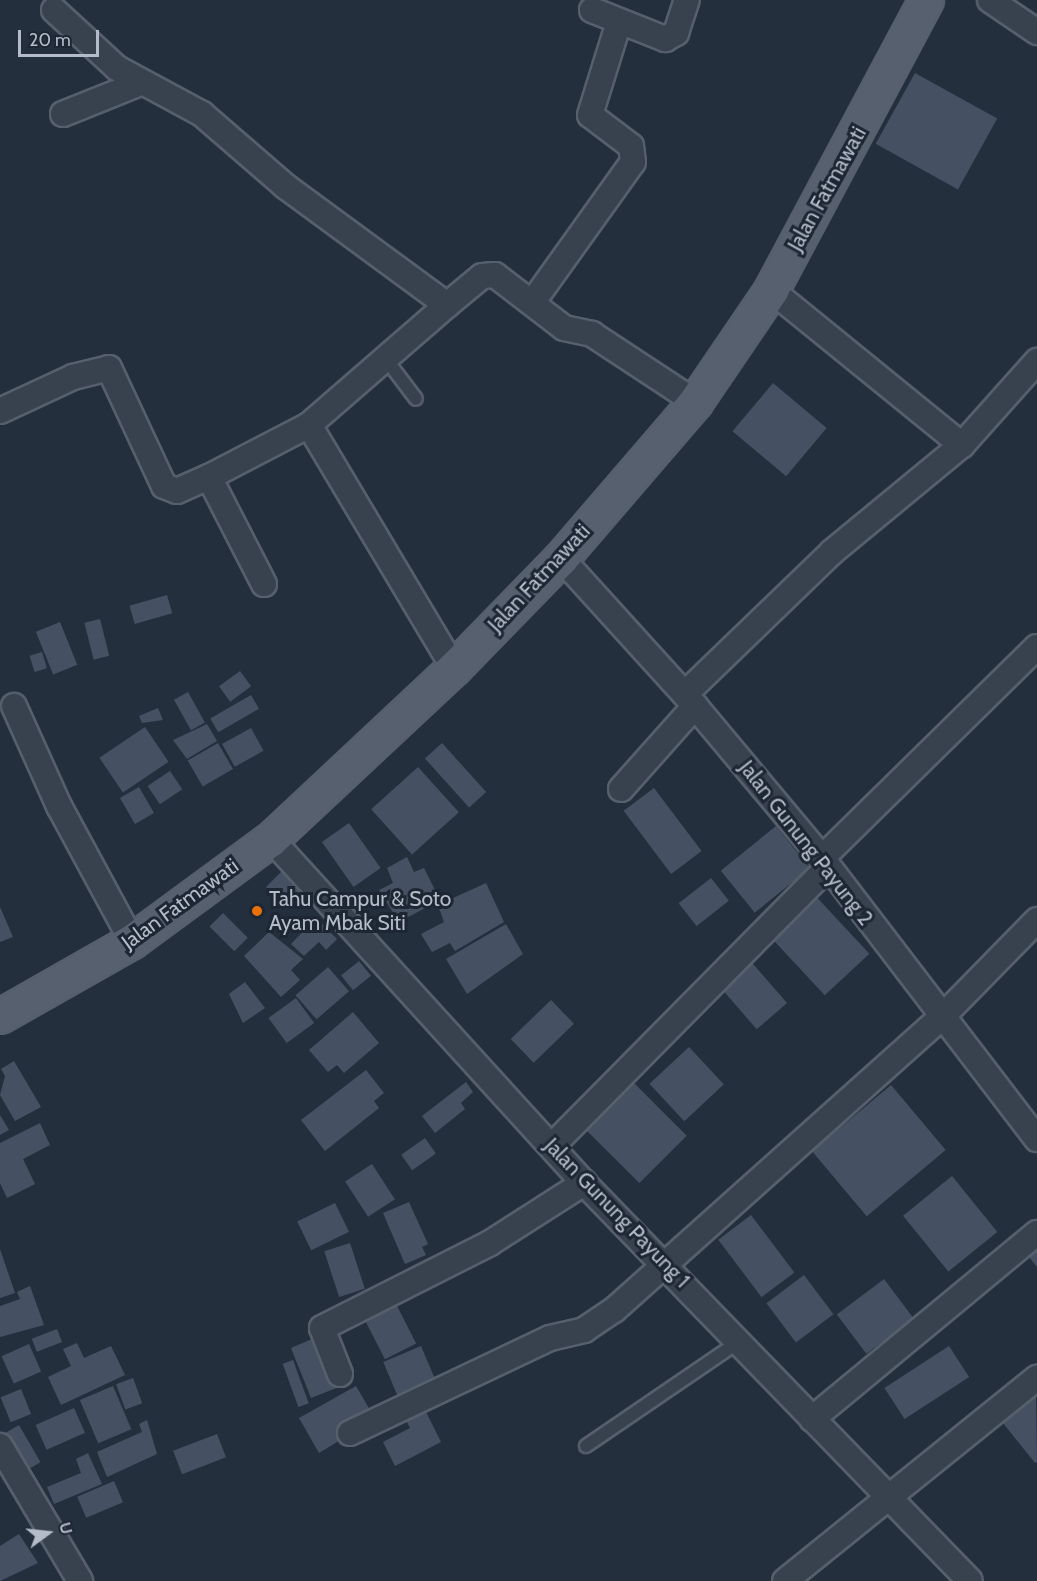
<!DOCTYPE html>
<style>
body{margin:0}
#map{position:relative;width:1037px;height:1581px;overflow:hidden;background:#242f3e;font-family:Cabin,sans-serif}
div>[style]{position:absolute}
.building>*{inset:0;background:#455162;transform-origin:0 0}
.roads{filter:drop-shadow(2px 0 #565f6c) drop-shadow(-2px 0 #565f6c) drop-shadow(0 2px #565f6c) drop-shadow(0 -2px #565f6c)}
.lane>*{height:12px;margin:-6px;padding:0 6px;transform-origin:6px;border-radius:6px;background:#38414e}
.street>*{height:24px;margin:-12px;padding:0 12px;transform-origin:12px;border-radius:12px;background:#38414e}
.primary>*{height:33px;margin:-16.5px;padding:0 16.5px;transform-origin:16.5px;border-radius:16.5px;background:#56606e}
.dots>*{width:16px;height:16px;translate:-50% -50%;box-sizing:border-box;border:3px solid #1d2633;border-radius:50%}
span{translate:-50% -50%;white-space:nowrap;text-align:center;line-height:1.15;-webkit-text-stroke:6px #1d2633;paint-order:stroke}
.street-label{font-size:21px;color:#b4bcc9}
.poi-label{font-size:21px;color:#b4bcc9}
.left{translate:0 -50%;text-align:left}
.north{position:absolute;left:18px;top:1503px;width:60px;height:60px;-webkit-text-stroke:4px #1d2633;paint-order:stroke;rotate:75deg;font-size:16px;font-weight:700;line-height:24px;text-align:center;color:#b4bcc9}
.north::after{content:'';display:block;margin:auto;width:21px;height:27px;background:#b4bcc9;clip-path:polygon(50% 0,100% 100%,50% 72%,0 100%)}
.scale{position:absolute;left:18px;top:30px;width:81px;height:27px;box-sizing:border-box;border:3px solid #b4bcc9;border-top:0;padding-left:8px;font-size:18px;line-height:21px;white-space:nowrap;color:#b4bcc9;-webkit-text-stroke:4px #1d2633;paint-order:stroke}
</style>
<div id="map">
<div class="building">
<i style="left:915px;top:73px;width:94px;height:81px;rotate:29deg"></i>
<i style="left:773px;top:383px;width:70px;height:63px;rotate:40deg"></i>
<i style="left:167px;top:595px;width:19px;height:39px;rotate:74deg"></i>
<i style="left:100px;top:619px;width:38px;height:16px;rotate:76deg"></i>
<i style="left:60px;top:622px;width:46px;height:26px;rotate:68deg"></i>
<i style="left:42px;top:652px;width:17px;height:13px;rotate:73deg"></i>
<i style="left:240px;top:671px;width:19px;height:26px;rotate:54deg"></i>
<i style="left:188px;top:692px;width:35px;height:16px;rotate:61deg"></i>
<i style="left:251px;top:695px;width:16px;height:47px;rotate:60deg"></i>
<i style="clip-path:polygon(158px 708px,163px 720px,142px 723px,139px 716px)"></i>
<i style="clip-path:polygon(207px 724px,217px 741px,187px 759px,173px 740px)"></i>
<i style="left:145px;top:727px;width:42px;height:55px;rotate:56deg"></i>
<i style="left:251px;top:728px;width:26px;height:33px;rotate:61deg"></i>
<i style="left:218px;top:743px;width:30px;height:35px;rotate:60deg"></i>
<i style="left:442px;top:743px;width:66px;height:23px;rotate:48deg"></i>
<i style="left:418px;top:767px;width:61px;height:63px;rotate:48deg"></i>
<i style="left:170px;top:771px;width:22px;height:27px;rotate:56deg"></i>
<i style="left:139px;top:787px;width:30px;height:22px;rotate:60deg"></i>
<i style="left:654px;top:788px;width:79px;height:38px;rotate:53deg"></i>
<i style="left:349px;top:823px;width:55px;height:33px;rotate:55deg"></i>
<i style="left:776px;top:826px;width:54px;height:71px;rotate:51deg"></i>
<i style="clip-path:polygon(407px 857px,414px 872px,424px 868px,440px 900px,399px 922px,379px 890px,393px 883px,387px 868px)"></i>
<i style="clip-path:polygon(282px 871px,308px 899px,300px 905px,296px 900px,287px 909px,266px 887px)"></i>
<i style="left:711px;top:878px;width:29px;height:41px;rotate:52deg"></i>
<i style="clip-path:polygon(486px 883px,504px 922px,455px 951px,450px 943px,432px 952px,421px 934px,444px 922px,438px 905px)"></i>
<i style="left:810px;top:890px;width:87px;height:61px;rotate:47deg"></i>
<i style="clip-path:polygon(0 907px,13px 937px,0 942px)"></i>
<i style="left:223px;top:913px;width:35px;height:19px;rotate:45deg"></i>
<i style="clip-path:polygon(316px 918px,337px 939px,326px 950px,319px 942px,304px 956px,291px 944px)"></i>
<i style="clip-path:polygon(506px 924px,523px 954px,467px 994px,446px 959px)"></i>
<i style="clip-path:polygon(269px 932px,303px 959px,291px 970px,300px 980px,281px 997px,244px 956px)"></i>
<i style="left:747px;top:957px;width:61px;height:40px;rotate:49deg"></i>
<i style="left:359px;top:961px;width:19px;height:23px;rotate:51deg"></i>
<i style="left:328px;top:967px;width:32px;height:43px;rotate:49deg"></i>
<i style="clip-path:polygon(245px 982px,265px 1008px,243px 1023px,229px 994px)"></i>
<i style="left:296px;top:998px;width:31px;height:34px;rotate:54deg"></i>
<i style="left:551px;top:1000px;width:33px;height:56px;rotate:46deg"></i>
<i style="clip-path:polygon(353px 1012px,379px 1043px,344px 1073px,337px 1065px,328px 1072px,309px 1050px)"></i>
<i style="left:689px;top:1047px;width:51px;height:54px;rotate:47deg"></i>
<i style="clip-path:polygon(14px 1061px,41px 1107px,15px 1121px,0 1095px,5px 1076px,1px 1069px)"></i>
<i style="clip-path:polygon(366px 1070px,384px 1093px,374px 1101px,379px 1108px,325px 1151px,301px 1120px)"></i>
<i style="left:628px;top:1077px;width:83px;height:67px;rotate:45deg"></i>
<i style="clip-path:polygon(466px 1082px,473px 1092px,461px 1103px,465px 1109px,435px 1133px,422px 1116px)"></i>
<i style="left:891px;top:1085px;width:85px;height:103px;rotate:50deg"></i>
<i style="clip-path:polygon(0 1115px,9px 1130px,0 1135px)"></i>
<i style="clip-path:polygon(40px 1123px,50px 1145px,23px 1159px,35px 1184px,7px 1198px,0 1183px,0 1143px)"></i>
<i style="left:425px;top:1138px;width:19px;height:29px;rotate:55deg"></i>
<i style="left:372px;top:1164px;width:42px;height:32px;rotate:57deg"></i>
<i style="left:952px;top:1176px;width:72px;height:63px;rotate:51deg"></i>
<i style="clip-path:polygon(409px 1202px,428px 1244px,422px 1247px,426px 1255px,405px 1264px,383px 1213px)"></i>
<i style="left:335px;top:1203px;width:32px;height:42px;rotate:64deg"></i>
<i style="left:751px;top:1215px;width:72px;height:41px;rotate:53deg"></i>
<i style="clip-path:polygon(1037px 1242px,1037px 1267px,1025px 1252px)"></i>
<i style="left:350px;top:1243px;width:48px;height:27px;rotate:72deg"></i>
<i style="clip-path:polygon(0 1249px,15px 1293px,0 1298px)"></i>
<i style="left:804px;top:1275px;width:49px;height:47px;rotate:53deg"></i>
<i style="left:884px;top:1279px;width:49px;height:59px;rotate:53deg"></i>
<i style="clip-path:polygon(30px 1286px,44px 1325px,0 1337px,0 1306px,20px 1299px,17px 1292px)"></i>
<i style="left:393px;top:1298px;width:51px;height:35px;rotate:63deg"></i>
<i style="left:57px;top:1329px;width:14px;height:27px;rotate:69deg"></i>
<i style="clip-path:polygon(312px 1339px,339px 1387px,311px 1398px,291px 1348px)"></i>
<i style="clip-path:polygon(77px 1343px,84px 1358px,111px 1346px,125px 1375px,61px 1405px,48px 1377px,71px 1366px,63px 1349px)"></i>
<i style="left:29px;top:1344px;width:30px;height:30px;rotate:66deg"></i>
<i style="left:421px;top:1346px;width:39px;height:41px;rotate:67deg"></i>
<i style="left:949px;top:1346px;width:37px;height:77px;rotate:57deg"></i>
<i style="left:293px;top:1360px;width:46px;height:11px;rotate:70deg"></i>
<i style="left:133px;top:1378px;width:27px;height:18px;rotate:70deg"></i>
<i style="left:113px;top:1386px;width:47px;height:36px;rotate:67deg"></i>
<i style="clip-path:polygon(356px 1386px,370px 1410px,337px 1430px,342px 1439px,319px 1453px,299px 1418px)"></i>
<i style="left:21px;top:1389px;width:27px;height:22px;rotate:68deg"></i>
<i style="clip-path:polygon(1036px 1396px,1037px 1462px,1035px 1463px,1003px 1423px)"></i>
<i style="left:74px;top:1408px;width:27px;height:42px;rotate:66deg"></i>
<i style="clip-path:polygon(425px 1410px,441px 1442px,395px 1466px,383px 1442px,410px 1428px,406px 1420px)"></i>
<i style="clip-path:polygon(147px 1420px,157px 1454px,107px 1477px,97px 1452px,142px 1432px,139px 1424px)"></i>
<i style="left:19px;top:1425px;width:43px;height:19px;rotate:60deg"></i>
<i style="left:217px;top:1434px;width:25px;height:47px;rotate:69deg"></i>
<i style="clip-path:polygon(88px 1453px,102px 1484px,54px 1504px,47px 1487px,81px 1473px,76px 1459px)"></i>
<i style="left:114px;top:1481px;width:23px;height:40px;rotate:67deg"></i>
<i style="clip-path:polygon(19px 1534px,38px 1563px,0 1581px,0 1546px)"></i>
</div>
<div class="roads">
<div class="lane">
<i style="left:385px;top:358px;width:51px;rotate:52.9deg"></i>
<i style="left:586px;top:1446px;width:186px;rotate:-34.3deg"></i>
</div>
<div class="street">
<i style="left:990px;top:0;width:57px;rotate:34.2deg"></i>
<i style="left:54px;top:10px;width:86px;rotate:42.6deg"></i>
<i style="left:117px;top:68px;width:97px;rotate:28.4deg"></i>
<i style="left:202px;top:114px;width:110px;rotate:40.9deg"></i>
<i style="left:285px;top:186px;width:201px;rotate:36.3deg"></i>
<i style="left:447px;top:305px;width:183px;rotate:139deg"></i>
<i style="left:592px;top:10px;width:79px;rotate:21.7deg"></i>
<i style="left:665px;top:39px;width:13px;rotate:-29deg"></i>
<i style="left:676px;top:33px;width:35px;rotate:-72deg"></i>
<i style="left:63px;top:114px;width:83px;rotate:-21.9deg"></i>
<i style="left:771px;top:290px;width:246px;rotate:39.1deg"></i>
<i style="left:532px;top:303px;width:173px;rotate:-54.4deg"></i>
<i style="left:633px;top:162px;width:16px;rotate:-97deg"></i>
<i style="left:631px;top:146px;width:51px;rotate:-142.9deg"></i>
<i style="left:590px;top:115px;width:97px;rotate:-72.7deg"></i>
<i style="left:447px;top:305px;width:45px;rotate:-39.6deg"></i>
<i style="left:482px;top:276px;width:13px;rotate:-4deg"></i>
<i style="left:495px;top:275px;width:87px;rotate:37.5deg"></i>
<i style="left:564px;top:328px;width:29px;rotate:12deg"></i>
<i style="left:592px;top:334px;width:123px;rotate:33.4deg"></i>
<i style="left:0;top:411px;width:81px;rotate:-25deg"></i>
<i style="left:73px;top:377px;width:37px;rotate:-14deg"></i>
<i style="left:109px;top:368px;width:130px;rotate:65deg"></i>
<i style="left:164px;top:486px;width:14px;rotate:21deg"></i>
<i style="left:177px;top:491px;width:35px;rotate:-24deg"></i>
<i style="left:561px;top:558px;width:200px;rotate:47.8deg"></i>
<i style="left:695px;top:706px;width:198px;rotate:50.1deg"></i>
<i style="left:822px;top:858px;width:354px;rotate:52.6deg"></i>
<i style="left:264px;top:584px;width:120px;rotate:-117.2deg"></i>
<i style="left:209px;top:477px;width:113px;rotate:-27.5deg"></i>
<i style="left:309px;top:425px;width:283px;rotate:59.2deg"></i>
<i style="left:685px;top:694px;width:204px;rotate:-44deg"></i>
<i style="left:832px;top:552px;width:168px;rotate:-39.5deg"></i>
<i style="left:962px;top:445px;width:113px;rotate:-48.2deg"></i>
<i style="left:14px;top:706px;width:110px;rotate:65.8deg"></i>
<i style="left:59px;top:806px;width:153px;rotate:61.6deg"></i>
<i style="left:621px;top:789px;width:111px;rotate:-48.3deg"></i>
<i style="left:271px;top:839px;width:465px;rotate:47.7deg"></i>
<i style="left:584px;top:1183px;width:554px;rotate:45.88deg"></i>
<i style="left:822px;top:858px;width:301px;rotate:-44.5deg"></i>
<i style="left:553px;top:1145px;width:391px;rotate:-45.3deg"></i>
<i style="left:340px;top:1374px;width:49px;rotate:-111.4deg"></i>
<i style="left:322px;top:1328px;width:188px;rotate:-26.8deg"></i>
<i style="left:490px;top:1243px;width:112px;rotate:-32.6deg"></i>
<i style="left:812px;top:1419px;width:292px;rotate:-39.6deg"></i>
<i style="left:350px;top:1433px;width:221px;rotate:-25.4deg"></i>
<i style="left:550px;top:1338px;width:35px;rotate:-13deg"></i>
<i style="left:584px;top:1330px;width:36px;rotate:-34deg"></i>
<i style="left:614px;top:1310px;width:438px;rotate:-41.8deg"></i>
<i style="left:941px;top:1018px;width:137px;rotate:-45.6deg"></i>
<i style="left:0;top:1446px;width:157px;rotate:59.3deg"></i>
<i style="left:785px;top:1581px;width:324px;rotate:-38.9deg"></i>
</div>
<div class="primary">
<i style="left:0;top:1016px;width:152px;rotate:-29.6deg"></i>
<i style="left:132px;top:941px;width:172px;rotate:-36.3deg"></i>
<i style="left:271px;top:839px;width:250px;rotate:-43.1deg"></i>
<i style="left:454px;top:668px;width:153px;rotate:-45.8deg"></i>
<i style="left:561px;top:558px;width:206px;rotate:-49.3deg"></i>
<i style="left:695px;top:402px;width:135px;rotate:-55.8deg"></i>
<i style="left:771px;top:290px;width:329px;rotate:-61.9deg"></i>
</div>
</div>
<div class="dots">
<i style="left:257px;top:911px;background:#e8710a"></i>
</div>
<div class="street-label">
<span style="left:827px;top:189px;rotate:-61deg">Jalan Fatmawati</span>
<span style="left:539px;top:578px;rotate:-47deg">Jalan Fatmawati</span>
<span style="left:806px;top:843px;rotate:52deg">Jalan Gunung Payung 2</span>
<span style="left:180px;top:904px;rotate:-36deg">Jalan Fatmawati</span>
<span style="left:617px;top:1213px;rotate:46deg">Jalan Gunung Payung 1</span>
</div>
<div class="poi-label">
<span class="left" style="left:269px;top:911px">Tahu Campur &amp; Soto<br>Ayam Mbak Siti</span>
</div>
<div class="north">U</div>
<div class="scale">20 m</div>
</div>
